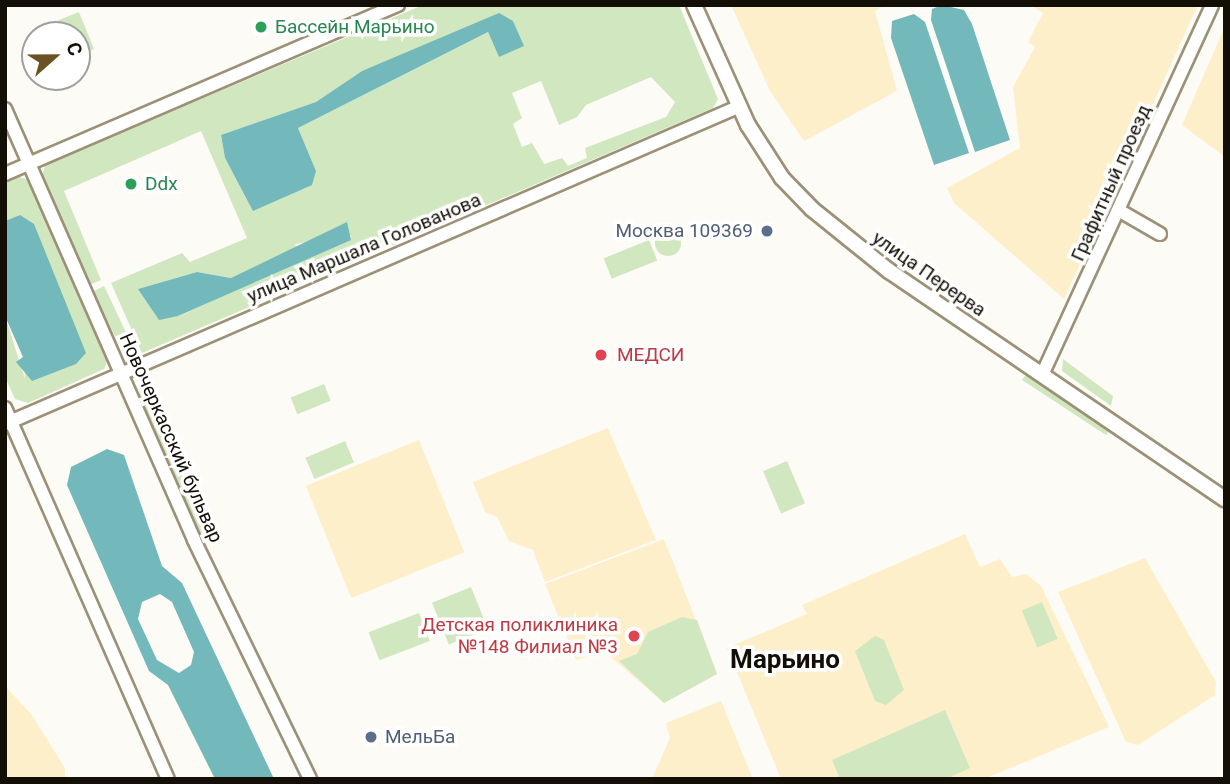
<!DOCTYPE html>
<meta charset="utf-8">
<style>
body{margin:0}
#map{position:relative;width:1230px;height:784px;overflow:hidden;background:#fdfbf5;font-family:Roboto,sans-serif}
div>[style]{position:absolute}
.built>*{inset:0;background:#feefcb;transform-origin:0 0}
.green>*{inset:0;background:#d0e7c0;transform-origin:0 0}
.round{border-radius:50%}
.water>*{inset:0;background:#73b8ba}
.roads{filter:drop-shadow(2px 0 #9c9177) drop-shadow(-2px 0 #9c9177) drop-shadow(0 2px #9c9177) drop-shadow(0 -2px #9c9177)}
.minor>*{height:12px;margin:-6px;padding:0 6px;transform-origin:6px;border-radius:6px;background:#fff}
.major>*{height:14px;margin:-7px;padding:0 7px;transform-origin:7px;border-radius:7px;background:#fff}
.dots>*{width:19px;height:19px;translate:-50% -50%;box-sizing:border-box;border:4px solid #fff;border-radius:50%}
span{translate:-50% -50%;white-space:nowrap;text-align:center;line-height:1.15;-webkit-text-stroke:7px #fff;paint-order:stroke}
.leisure-label{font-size:19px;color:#27864d}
.left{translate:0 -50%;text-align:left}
.street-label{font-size:19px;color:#130f06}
.service-label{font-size:19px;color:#4e5e75}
.right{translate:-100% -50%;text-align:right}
.health-label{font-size:19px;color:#be3a42}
.district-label{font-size:26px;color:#130f06;font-weight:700}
.frame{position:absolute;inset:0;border:7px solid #130f06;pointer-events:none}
.north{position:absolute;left:21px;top:21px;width:70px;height:70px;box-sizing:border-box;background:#fff;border:2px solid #a19f9b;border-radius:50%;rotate:69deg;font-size:19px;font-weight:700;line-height:28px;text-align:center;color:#130f06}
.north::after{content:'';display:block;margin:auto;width:24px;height:32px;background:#6b5223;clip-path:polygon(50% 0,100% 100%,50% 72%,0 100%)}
</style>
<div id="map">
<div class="built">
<i style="clip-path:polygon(731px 5px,885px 5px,875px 11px,897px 91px,804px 141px,770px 91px)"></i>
<i style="clip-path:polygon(1030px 5px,1198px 5px,1064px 299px,954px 203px,947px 188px,1020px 148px,1013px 87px,1035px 47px,1028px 42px,1043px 13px)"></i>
<i style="clip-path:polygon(1225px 26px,1225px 157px,1182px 125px)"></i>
<i style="clip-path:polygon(608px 428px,656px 540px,545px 582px,533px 550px,509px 541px,497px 517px,485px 512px,473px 482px)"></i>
<i style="left:419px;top:440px;width:121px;height:122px;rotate:68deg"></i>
<i style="clip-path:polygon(965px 534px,980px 567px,1000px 559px,1012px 577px,1026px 574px,1041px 586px,1109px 727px,984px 779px,781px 779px,727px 648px,807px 614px,802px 605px)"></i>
<i style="clip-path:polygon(664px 539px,717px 674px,664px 703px,605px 652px,576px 660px,545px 584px)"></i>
<i style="clip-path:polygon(1145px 558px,1216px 682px,1215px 695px,1138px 745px,1126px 742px,1058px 592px)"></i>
<i style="clip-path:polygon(5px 686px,31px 714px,65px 768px,65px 779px,5px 779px)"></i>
<i style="clip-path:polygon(721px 701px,753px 779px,652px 779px,670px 738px,666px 723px)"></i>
</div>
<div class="green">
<i style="clip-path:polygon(evenodd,423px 5px,679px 5px,718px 99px,713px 108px,142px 353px,111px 283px,182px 253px,190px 262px,247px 238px,201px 131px,64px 191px,101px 280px,89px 285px,42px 177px,45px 165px,423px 5px,513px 21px,523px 46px,499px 57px,488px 32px,298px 128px,316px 171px,253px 210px,225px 158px,221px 135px,316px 102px,362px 71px,513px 21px,423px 5px,651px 77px,675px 102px,666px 117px,585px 148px,587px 158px,568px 166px,562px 158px,544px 164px,532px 143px,522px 147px,513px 124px,522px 118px,512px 93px,541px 81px,559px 125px,577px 117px,586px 105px,651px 77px,423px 5px,353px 236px,179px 316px,138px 289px,197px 272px,231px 278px,297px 249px,295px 244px,353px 236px)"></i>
<i style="clip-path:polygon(79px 12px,94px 49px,77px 56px,77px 35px,54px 35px,49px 24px)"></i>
<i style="clip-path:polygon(19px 177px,33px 181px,108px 359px,104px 369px,28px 403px,15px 399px,5px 377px,5px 316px,25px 379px,20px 215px,5px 221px,5px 183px)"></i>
<i class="round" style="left:655px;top:230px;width:26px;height:26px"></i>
<i style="left:649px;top:240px;width:22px;height:49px;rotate:68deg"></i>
<i style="clip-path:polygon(104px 286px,131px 343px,121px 348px,92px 292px)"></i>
<i style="clip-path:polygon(1063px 359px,1113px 396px,1111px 406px,1062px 371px)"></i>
<i style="clip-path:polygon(1027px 373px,1110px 429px,1106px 435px,1022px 380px)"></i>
<i style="left:324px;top:384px;width:18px;height:36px;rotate:68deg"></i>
<i style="clip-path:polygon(148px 386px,210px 528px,199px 534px,140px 401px,139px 388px)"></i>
<i style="left:345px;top:441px;width:23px;height:43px;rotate:67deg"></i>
<i style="left:787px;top:461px;width:46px;height:26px;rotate:67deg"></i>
<i style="left:471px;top:587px;width:45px;height:42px;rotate:68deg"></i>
<i style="left:1042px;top:602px;width:40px;height:22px;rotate:67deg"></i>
<i style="left:419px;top:613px;width:30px;height:54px;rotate:69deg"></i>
<i style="clip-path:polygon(682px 617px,697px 620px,717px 674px,664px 703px,619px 661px,637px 654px,648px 632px)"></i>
<i style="clip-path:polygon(875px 636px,884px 640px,904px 690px,886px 705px,875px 701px,855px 651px)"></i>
<i style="clip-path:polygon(945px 710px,970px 768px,946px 779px,840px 779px,832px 760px)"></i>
</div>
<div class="water">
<i style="clip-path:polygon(942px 5px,964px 10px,972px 24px,1010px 140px,975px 152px,931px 20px,932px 9px)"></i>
<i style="clip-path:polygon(499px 13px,513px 21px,524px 46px,499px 57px,488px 32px,298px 128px,316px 171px,312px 185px,253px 211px,225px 158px,221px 135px,316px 102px,362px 71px)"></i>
<i style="clip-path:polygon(914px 14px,925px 22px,969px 153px,934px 165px,891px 38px,892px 21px)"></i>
<i style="clip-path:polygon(20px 215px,34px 224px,86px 353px,76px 364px,32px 381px,16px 362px,23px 357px,5px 316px,5px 221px)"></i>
<i style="clip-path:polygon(347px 222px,351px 240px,178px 316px,159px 320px,138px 289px,197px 272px,231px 278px)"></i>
<i style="clip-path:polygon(evenodd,107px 449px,124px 455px,162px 566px,182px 583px,274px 779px,215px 779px,168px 685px,149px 671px,67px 485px,71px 467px,107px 449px,160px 594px,172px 602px,194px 652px,191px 665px,179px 673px,157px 660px,138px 619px,142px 602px,160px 594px)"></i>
</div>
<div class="roads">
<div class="minor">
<i style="left:5px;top:109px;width:471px;rotate:66.3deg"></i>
<i style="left:194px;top:540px;width:266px;rotate:64.1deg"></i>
<i style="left:5px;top:174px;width:428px;rotate:-23.3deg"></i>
<i style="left:1120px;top:211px;width:46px;rotate:29.9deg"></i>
<i style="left:1042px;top:375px;width:407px;rotate:-65.3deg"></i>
<i style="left:5px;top:408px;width:405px;rotate:66.3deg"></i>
<i style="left:5px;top:424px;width:799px;rotate:-23.39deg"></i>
</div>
<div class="major">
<i style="left:694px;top:5px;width:132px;rotate:65.8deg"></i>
<i style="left:748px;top:125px;width:63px;rotate:57.3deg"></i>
<i style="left:782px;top:178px;width:43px;rotate:45.9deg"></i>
<i style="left:812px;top:209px;width:99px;rotate:38.8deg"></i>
<i style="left:889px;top:271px;width:406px;rotate:34.2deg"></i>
</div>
</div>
<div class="dots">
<i style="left:261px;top:27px;background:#2e9e5b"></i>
<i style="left:131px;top:184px;background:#2e9e5b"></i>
<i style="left:767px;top:231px;background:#5c6f8a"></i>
<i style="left:601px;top:355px;background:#e0444e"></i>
<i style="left:634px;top:636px;background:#e0444e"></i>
<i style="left:371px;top:737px;background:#5c6f8a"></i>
</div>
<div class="leisure-label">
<span class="left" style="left:275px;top:27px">Бассейн Марьино</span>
<span class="left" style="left:145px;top:184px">Ddx</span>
</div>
<div class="street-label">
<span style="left:1111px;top:183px;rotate:-66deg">Графитный проезд</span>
<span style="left:364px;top:248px;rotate:-23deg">улица Маршала Голованова</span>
<span style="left:929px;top:274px;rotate:35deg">улица Перерва</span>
<span style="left:171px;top:438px;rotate:66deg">Новочеркасский бульвар</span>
</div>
<div class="service-label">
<span class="right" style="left:753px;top:231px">Москва 109369</span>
<span class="left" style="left:385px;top:737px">МельБа</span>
</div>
<div class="health-label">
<span class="left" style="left:617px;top:355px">МЕДСИ</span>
<span class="right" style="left:618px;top:636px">Детская поликлиника<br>№148 Филиал №3</span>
</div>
<div class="district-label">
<span style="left:785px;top:660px">Марьино</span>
</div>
<div class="frame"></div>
<div class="north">С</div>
</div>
